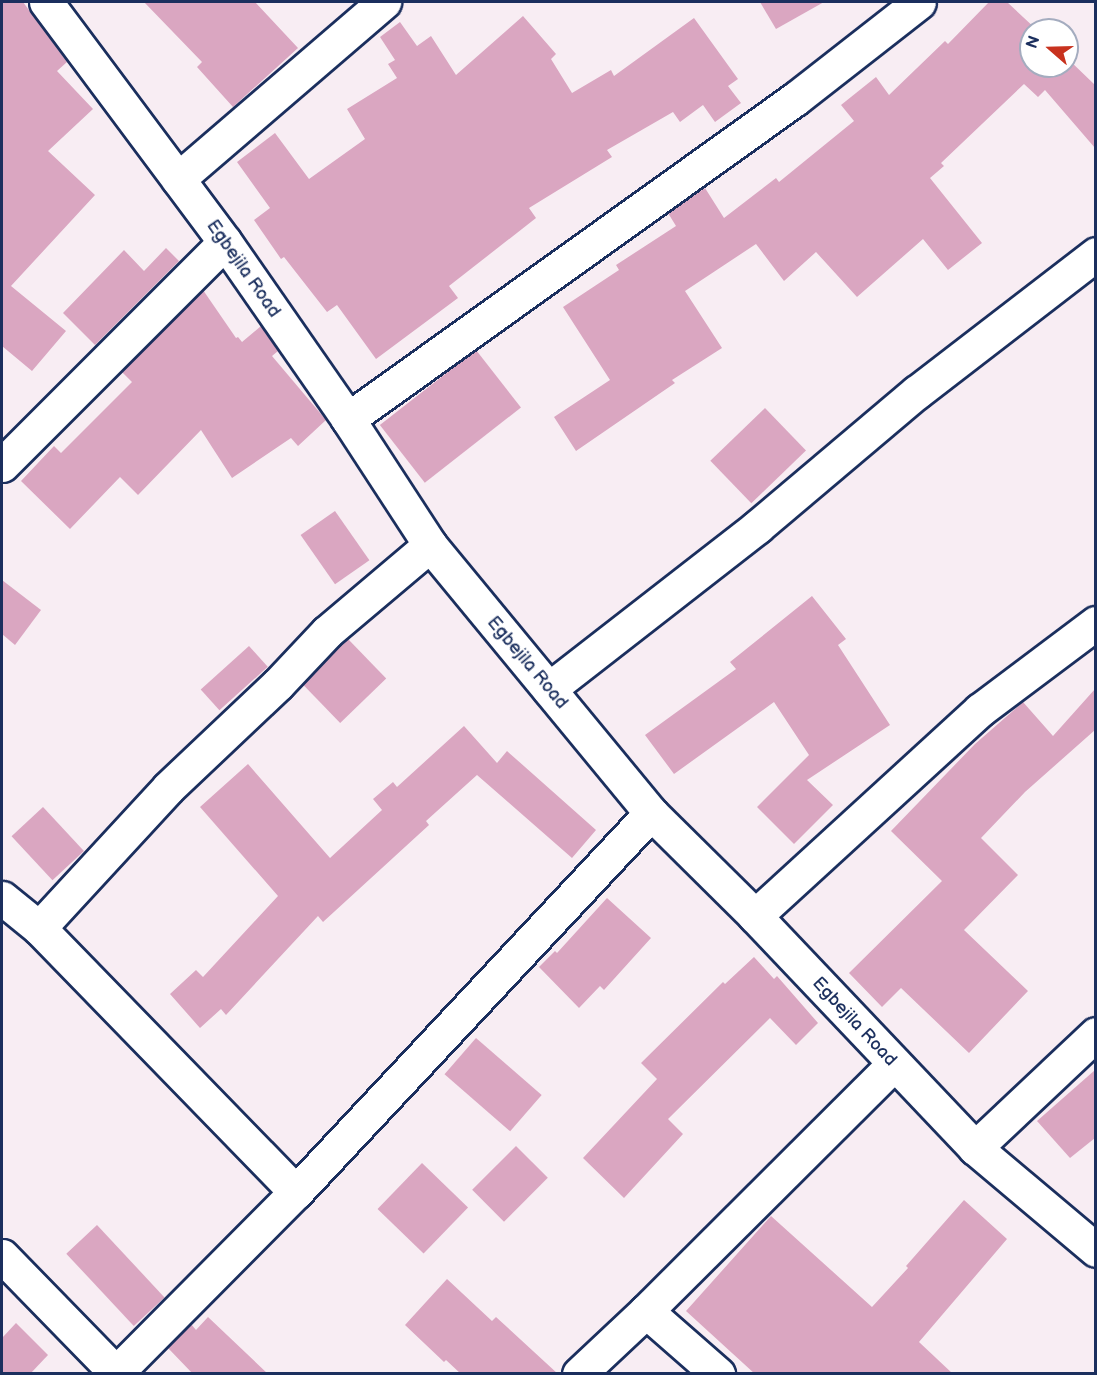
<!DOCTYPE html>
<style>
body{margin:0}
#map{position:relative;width:1097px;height:1375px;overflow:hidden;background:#f8edf3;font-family:"Balsamiq Sans",sans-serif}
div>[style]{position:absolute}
.building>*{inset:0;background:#daa6c1;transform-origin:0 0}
.roads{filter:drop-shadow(2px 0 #1b2f5e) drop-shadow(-2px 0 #1b2f5e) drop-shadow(0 2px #1b2f5e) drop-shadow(0 -2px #1b2f5e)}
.minor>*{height:33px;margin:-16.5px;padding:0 16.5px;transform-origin:16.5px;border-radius:16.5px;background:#fff}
.tertiary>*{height:33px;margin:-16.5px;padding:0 16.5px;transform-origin:16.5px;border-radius:16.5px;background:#fff}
span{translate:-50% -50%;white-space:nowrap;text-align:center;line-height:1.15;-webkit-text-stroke:6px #fff;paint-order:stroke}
.street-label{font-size:18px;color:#1b2f5e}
.frame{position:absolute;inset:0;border:3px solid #1b2f5e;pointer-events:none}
.north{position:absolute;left:1019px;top:18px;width:60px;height:60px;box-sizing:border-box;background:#fff;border:2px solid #a4acbf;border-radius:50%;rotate:290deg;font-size:16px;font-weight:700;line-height:24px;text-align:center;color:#1b2f5e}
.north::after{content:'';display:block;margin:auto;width:21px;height:27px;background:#c8321e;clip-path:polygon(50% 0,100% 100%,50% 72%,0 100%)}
</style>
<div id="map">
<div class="building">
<i style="clip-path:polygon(2px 2px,23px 2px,67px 62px,57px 71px,93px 109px,48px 151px,95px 195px,11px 286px,66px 331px,32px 371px,2px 346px)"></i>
<i style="clip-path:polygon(144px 2px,255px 2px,298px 48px,233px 107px,197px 67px,202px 62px)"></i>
<i style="clip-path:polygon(760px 2px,824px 2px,776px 29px)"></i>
<i style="clip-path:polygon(989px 2px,1007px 2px,1037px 30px,1031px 30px,1031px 66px,1067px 66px,1067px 58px,1095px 85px,1095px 148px,1045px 90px,1038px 97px,1024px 84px,941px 163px,944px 166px,930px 178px,982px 243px,948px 270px,923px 239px,857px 297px,816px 252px,784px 281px,756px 244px,685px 291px,722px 348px,672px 380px,675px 383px,576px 451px,554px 417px,610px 380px,563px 307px,619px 270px,616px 265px,676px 226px,668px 213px,705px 188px,724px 218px,776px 178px,779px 182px,854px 121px,841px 105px,876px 77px,889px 95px,945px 41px,948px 44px)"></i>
<i style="clip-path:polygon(523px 16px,556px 54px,551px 59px,572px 93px,611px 70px,614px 76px,694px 18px,738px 79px,728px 86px,741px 103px,715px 122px,703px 105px,680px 122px,673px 112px,607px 150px,612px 157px,529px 208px,536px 218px,449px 286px,458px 298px,376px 359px,337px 305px,327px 312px,284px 257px,281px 259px,254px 220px,270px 208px,237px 162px,275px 133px,309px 179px,365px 139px,347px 109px,397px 78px,388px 64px,395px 60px,380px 37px,400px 22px,417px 46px,431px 36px,456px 75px)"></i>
<i style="clip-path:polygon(166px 248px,179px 261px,95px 345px,63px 313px,124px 250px,144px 271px)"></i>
<i style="clip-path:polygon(203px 290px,236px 338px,238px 337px,242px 342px,261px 326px,278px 351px,272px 356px,326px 420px,298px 446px,291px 438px,232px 478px,201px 430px,138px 495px,120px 477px,70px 529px,21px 481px,54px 446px,61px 453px,132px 382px,122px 372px)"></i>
<i style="left:476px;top:350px;width:73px;height:122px;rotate:52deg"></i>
<i style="left:765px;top:408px;width:59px;height:76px;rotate:46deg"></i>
<i style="left:335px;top:511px;width:60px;height:42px;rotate:55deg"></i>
<i style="clip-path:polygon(2px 580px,41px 610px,15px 645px,2px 634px)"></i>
<i style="clip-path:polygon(812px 596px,846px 639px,838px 645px,890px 725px,807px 780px,833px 805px,794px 844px,757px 807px,809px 755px,774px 702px,674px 774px,645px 735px,736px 669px,730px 662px)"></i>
<i style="left:348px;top:639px;width:55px;height:64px;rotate:46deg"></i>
<i style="left:249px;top:646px;width:28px;height:65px;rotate:48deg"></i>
<i style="clip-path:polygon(1095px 689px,1095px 730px,1025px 792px,981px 838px,1018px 875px,964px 930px,1028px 991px,969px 1053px,901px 988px,882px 1007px,849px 973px,942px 881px,891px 831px,975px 744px,1023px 702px,1053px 736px)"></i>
<i style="clip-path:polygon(464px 726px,497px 763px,507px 751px,596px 830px,572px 858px,477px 775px,426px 821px,429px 825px,323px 922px,318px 916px,226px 1015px,221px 1009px,200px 1028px,170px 994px,196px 970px,203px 977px,278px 896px,200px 807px,248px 764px,330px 858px,382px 810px,373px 799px,393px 782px,397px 787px)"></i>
<i style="left:43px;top:807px;width:60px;height:43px;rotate:47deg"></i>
<i style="clip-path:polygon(607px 898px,651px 938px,604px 990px,600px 986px,579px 1008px,539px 967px,555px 951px,557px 953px)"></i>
<i style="clip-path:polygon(754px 957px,774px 979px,777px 976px,818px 1023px,796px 1045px,770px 1018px,668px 1119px,683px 1134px,624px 1198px,583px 1158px,657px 1079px,641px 1063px,723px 982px,725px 984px)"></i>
<i style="left:476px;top:1038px;width:87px;height:48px;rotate:41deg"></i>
<i style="clip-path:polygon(1095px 1070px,1095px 1138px,1070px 1158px,1037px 1121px)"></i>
<i style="left:516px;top:1146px;width:45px;height:62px;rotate:45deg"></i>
<i style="left:422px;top:1163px;width:64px;height:64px;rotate:44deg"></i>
<i style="clip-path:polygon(964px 1200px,1007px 1239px,919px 1342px,953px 1374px,755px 1374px,686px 1311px,771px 1216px,872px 1307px,908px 1268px,906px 1266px)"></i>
<i style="left:97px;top:1225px;width:99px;height:42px;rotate:47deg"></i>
<i style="clip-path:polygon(447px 1279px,492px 1321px,496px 1317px,558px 1374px,461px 1374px,446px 1360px,444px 1362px,405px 1325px)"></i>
<i style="clip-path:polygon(208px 1317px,268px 1374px,193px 1374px,168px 1348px,191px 1324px,196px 1330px)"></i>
<i style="clip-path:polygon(16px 1323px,48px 1355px,30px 1374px,2px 1374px,2px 1338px)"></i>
</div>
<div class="roads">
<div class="minor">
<i style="left:178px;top:179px;width:272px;rotate:-40.7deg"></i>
<i style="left:348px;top:419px;width:550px;rotate:-35.6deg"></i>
<i style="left:795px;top:99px;width:157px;rotate:-38deg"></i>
<i style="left:2px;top:465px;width:315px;rotate:-45deg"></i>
<i style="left:549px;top:689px;width:264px;rotate:-37.9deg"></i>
<i style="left:757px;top:527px;width:209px;rotate:-40.2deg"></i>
<i style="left:917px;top:392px;width:226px;rotate:-37.6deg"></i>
<i style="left:2px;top:898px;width:48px;rotate:39deg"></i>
<i style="left:39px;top:928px;width:368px;rotate:45.8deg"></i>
<i style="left:755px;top:916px;width:305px;rotate:-42.5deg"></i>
<i style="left:980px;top:710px;width:145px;rotate:-36.9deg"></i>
<i style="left:39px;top:928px;width:190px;rotate:-47.3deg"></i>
<i style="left:168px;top:788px;width:151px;rotate:-43.4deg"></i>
<i style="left:278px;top:684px;width:71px;rotate:-46.7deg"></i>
<i style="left:327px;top:632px;width:135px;rotate:-40.2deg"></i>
<i style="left:975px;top:1148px;width:166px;rotate:-43.3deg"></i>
<i style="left:2px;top:1256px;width:163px;rotate:45.7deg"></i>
<i style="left:646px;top:1311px;width:96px;rotate:41.2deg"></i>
<i style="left:115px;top:1374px;width:257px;rotate:-45.2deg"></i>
<i style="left:296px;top:1192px;width:519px;rotate:-46.87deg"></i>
<i style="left:579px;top:1374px;width:92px;rotate:-43.2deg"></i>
<i style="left:646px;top:1311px;width:350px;rotate:-44.9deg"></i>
</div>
<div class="tertiary">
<i style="left:46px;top:2px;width:299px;rotate:53.3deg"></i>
<i style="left:225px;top:242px;width:216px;rotate:55.2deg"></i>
<i style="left:348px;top:419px;width:150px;rotate:56.9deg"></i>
<i style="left:430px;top:545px;width:347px;rotate:50.5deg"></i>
<i style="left:651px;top:813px;width:146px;rotate:44.7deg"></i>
<i style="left:755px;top:916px;width:320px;rotate:46.5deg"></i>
<i style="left:975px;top:1148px;width:158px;rotate:40.1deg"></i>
</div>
</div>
<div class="street-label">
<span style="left:243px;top:269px;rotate:55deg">Egbejila Road</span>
<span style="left:527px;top:663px;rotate:50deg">Egbejila Road</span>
<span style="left:854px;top:1022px;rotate:47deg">Egbejila Road</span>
</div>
<div class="frame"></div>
<div class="north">N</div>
</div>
